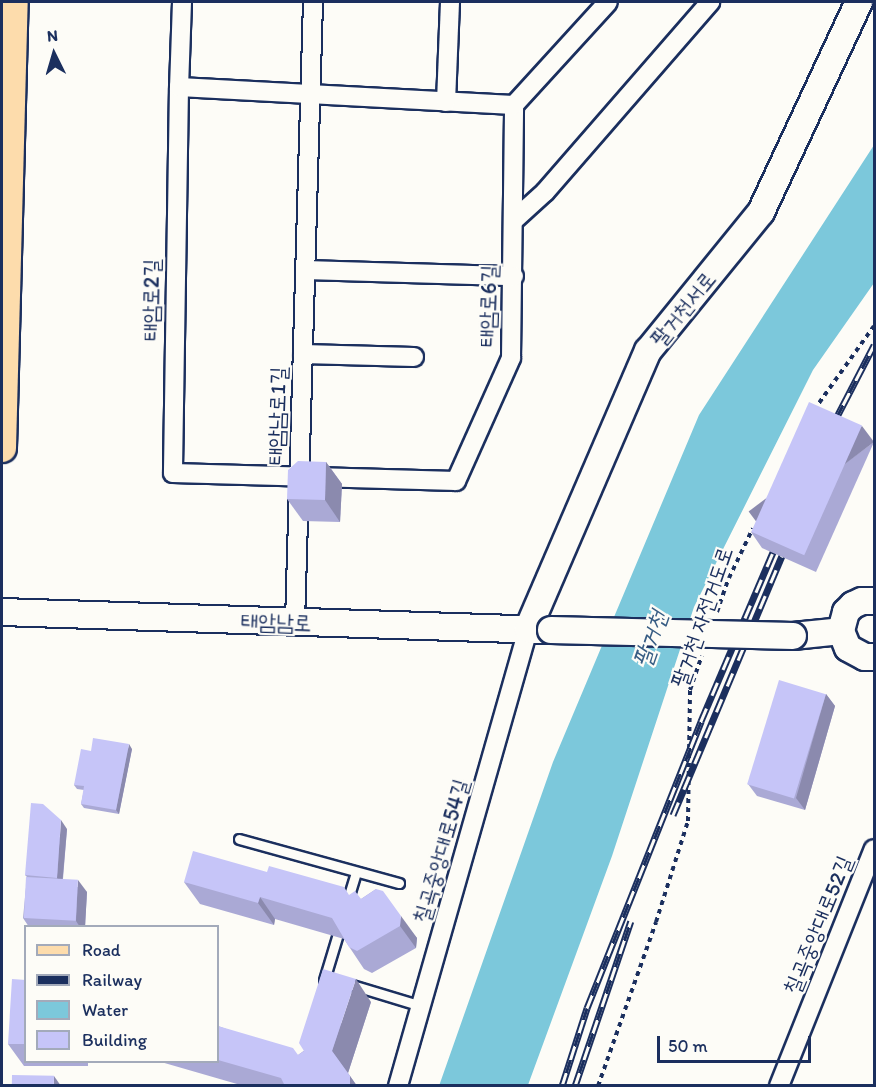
<!DOCTYPE html>
<meta charset="utf-8">
<style>
body{margin:0}
#map{position:relative;width:876px;height:1087px;overflow:hidden;background:#fdfcf7;font-family:Itim,"Poor Story",sans-serif}
div>[style]{position:absolute}
.water>*{inset:0;background:#7cc8db}
.path>*{height:4px;margin-top:-2px;transform-origin:0;background:repeating-linear-gradient(90deg,#1b2f5e 0 4.5px,transparent 0 9px)}
.roads{filter:drop-shadow(2px 0 #1b2f5e) drop-shadow(-2px 0 #1b2f5e) drop-shadow(0 2px #1b2f5e) drop-shadow(0 -2px #1b2f5e)}
.service>*{height:9px;margin:-4.5px;padding:0 4.5px;transform-origin:4.5px;border-radius:4.5px;background:#fdfcf7}
.minor>*{height:18px;margin:-9px;padding:0 9px;transform-origin:9px;border-radius:9px;background:#fdfcf7}
.secondary>*{height:26px;margin:-13px;padding:0 13px;transform-origin:13px;border-radius:13px;background:#fdfcf7}
.primary>*{height:28px;margin:-14px;padding:0 14px;transform-origin:14px;border-radius:14px;background:#fddcac}
.rail>*{height:7px;margin-top:-3.5px;transform-origin:0;background:repeating-linear-gradient(90deg,#fdfcf7 0 14px,#1b2f5e 0 28px);box-sizing:border-box;border-block:2px solid #1b2f5e}
.bridges{filter:drop-shadow(2px 0 #1b2f5e) drop-shadow(-2px 0 #1b2f5e) drop-shadow(0 2px #1b2f5e) drop-shadow(0 -2px #1b2f5e)}
.secondary-bridge>*{height:26px;margin:-13px;padding:0 13px;transform-origin:13px;border-radius:13px;background:#fdfcf7}
.wall>*{inset:0;background:#aaa9d5}
.shaded-wall>*{inset:0;background:#8b8aae;transform-origin:0 0}
.building>*{inset:0;background:#c6c5f8;transform-origin:0 0}
span{translate:-50% -50%;white-space:nowrap;text-align:center;line-height:1.15;-webkit-text-stroke:4.5px #fdfcf7;paint-order:stroke}
.street-label{font-size:22px;color:#1b2f5e}
.water-label{font-size:24px;color:#385d84;font-style:italic}
.frame{position:absolute;inset:0;border:3px solid #1b2f5e;pointer-events:none}
.legend{position:absolute;left:24px;top:925px;width:195px;height:138px;box-sizing:border-box;background:#fdfcf7;border:2px solid #a3aaba;margin:0;padding:8px 10px;list-style:none;font-size:18px;color:#1b2f5e}
.legend li{display:flex;align-items:center;gap:12px;height:30px}
.legend b{width:30px;border:2px solid #a3aaba}
.north{position:absolute;left:24px;top:24px;width:60px;height:60px;-webkit-text-stroke:4px #fdfcf7;paint-order:stroke;rotate:355deg;font-size:16px;font-weight:700;line-height:24px;text-align:center;color:#1b2f5e}
.north::after{content:'';display:block;margin:auto;width:21px;height:27px;background:#1b2f5e;clip-path:polygon(50% 0,100% 100%,50% 72%,0 100%)}
.scale{position:absolute;left:657px;top:1036px;width:154px;height:27px;box-sizing:border-box;border:3px solid #1b2f5e;border-top:0;padding-left:8px;font-size:18px;line-height:21px;white-space:nowrap;color:#1b2f5e;-webkit-text-stroke:4px #fdfcf7;paint-order:stroke}
</style>
<div id="map">
<div class="water">
<i style="clip-path:polygon(874px 145px,874px 283px,813px 370px,694px 607px,612px 856px,528px 1085px,439px 1086px,553px 762px,699px 415px)"></i>
</div>
<div class="path">
<i style="left:814px;top:410px;width:103px;rotate:-54.5deg"></i>
<i style="left:717px;top:612px;width:36px;rotate:-71deg"></i>
<i style="left:729px;top:578px;width:55px;rotate:-64.4deg"></i>
<i style="left:598px;top:1086px;width:174px;rotate:-70.5deg"></i>
<i style="left:656px;top:922px;width:106px;rotate:-72.4deg"></i>
<i style="left:688px;top:821px;width:131px;rotate:-89.1deg"></i>
<i style="left:690px;top:690px;width:36px;rotate:-71deg"></i>
</div>
<div class="roads">
<div class="service">
<i style="left:239px;top:839px;width:166px;rotate:15.4deg"></i>
<i style="left:346px;top:905px;width:34px;rotate:-73deg"></i>
<i style="left:324px;top:980px;width:55px;rotate:-73.2deg"></i>
<i style="left:352px;top:985px;width:72px;rotate:16.9deg"></i>
</div>
<div class="minor">
<i style="left:182px;top:2px;width:85px;rotate:92deg"></i>
<i style="left:179px;top:87px;width:386px;rotate:90.9deg"></i>
<i style="left:173px;top:473px;width:283px;rotate:1.6deg"></i>
<i style="left:456px;top:481px;width:135px;rotate:-65.9deg"></i>
<i style="left:511px;top:358px;width:253px;rotate:-89.3deg"></i>
<i style="left:514px;top:105px;width:139px;rotate:-47.6deg"></i>
<i style="left:179px;top:87px;width:335px;rotate:3.1deg"></i>
<i style="left:446px;top:102px;width:100px;rotate:-87.7deg"></i>
<i style="left:513px;top:221px;width:43px;rotate:-42.2deg"></i>
<i style="left:545px;top:192px;width:252px;rotate:-49deg"></i>
<i style="left:306px;top:270px;width:208px;rotate:1.7deg"></i>
<i style="left:303px;top:354px;width:111px;rotate:1.5deg"></i>
<i style="left:295px;top:623px;width:621px;rotate:-88.34deg"></i>
<i style="left:398px;top:1086px;width:475px;rotate:-74.1deg"></i>
<i style="left:779px;top:1086px;width:255px;rotate:-68.2deg"></i>
</div>
<div class="secondary">
<i style="left:874px;top:601px;width:12px;rotate:180deg"></i>
<i style="left:862px;top:601px;width:10px;rotate:156deg"></i>
<i style="left:853px;top:605px;width:10px;rotate:135deg"></i>
<i style="left:846px;top:612px;width:20px;rotate:105deg"></i>
<i style="left:841px;top:631px;width:18px;rotate:68deg"></i>
<i style="left:848px;top:648px;width:19px;rotate:28deg"></i>
<i style="left:865px;top:657px;width:9px"></i>
<i style="left:2px;top:612px;width:542px;rotate:1.9deg"></i>
<i style="left:528px;top:629px;width:303px;rotate:-66.7deg"></i>
<i style="left:648px;top:351px;width:179px;rotate:-50.9deg"></i>
<i style="left:761px;top:212px;width:232px;rotate:-65deg"></i>
<i style="left:793px;top:636px;width:48px;rotate:-5.9deg"></i>
</div>
<div class="primary">
<i style="left:2px;top:448px;width:446px;rotate:-88.5deg"></i>
</div>
</div>
<div class="rail">
<i style="left:830px;top:430px;width:96px;rotate:-62.6deg"></i>
<i style="left:673px;top:815px;width:297px;rotate:-67.2deg"></i>
<i style="left:562px;top:1086px;width:82px;rotate:-72.2deg"></i>
<i style="left:587px;top:1008px;width:309px;rotate:-68.3deg"></i>
<i style="left:701px;top:721px;width:199px;rotate:-66.9deg"></i>
<i style="left:575px;top:1086px;width:174px;rotate:-71.3deg"></i>
</div>
<div class="bridges">
<div class="secondary-bridge">
<i style="left:551px;top:630px;width:242px;rotate:1.4deg"></i>
</div>
</div>
<div class="wall">
<i style="clip-path:polygon(874px 442px,816px 572px,762px 548px,751px 532px)"></i>
<i style="clip-path:polygon(326px 462px,342px 484px,340px 522px,303px 521px,287px 499px)"></i>
<i style="clip-path:polygon(826px 694px,835px 706px,805px 810px,757px 796px,748px 784px)"></i>
<i style="clip-path:polygon(132px 749px,119px 814px,84px 808px,81px 804px,84px 790px,77px 789px,74px 785px,91px 751px)"></i>
<i style="clip-path:polygon(67px 829px,63px 879px,87px 892px,85px 927px,29px 927px,23px 918px,27px 877px,25px 875px)"></i>
<i style="clip-path:polygon(184px 882px,349px 895px,361px 899px,376px 889px,417px 938px,416px 948px,372px 973px,364px 969px,344px 939px,275px 919px,274px 925px,200px 904px)"></i>
<i style="clip-path:polygon(26px 980px,26px 1062px,88px 1062px,88px 1066px,24px 1066px,8px 1044px)"></i>
<i style="clip-path:polygon(371px 1002px,348px 1073px,357px 1086px,244px 1086px,161px 1062px,218px 1062px,218px 1026px,298px 1055px)"></i>
</div>
<div class="shaded-wall">
<i style="left:862px;top:426px;width:20px;height:142px;rotate:53deg"></i>
<i style="clip-path:polygon(326px 462px,342px 484px,340px 522px,325px 500px)"></i>
<i style="clip-path:polygon(826px 694px,835px 706px,805px 810px,796px 798px)"></i>
<i style="clip-path:polygon(129px 744px,132px 749px,119px 814px,116px 810px)"></i>
<i style="clip-path:polygon(61px 820px,67px 829px,62px 886px,57px 878px)"></i>
<i style="clip-path:polygon(78px 880px,87px 892px,85px 927px,80px 927px,76px 921px)"></i>
<i style="clip-path:polygon(260px 897px,275px 919px,274px 925px,258px 903px)"></i>
<i style="clip-path:polygon(401px 916px,417px 938px,416px 948px,400px 926px)"></i>
<i style="clip-path:polygon(356px 979px,371px 1002px,348px 1073px,332px 1051px)"></i>
<i style="clip-path:polygon(54px 1076px,61px 1086px,54px 1086px)"></i>
<i style="clip-path:polygon(350px 1076px,357px 1086px,350px 1086px)"></i>
</div>
<div class="building">
<i style="left:809px;top:402px;width:58px;height:142px;rotate:24deg"></i>
<i style="clip-path:polygon(298px 461px,326px 462px,325px 500px,287px 499px,288px 470px)"></i>
<i style="left:779px;top:680px;width:49px;height:109px;rotate:17deg"></i>
<i style="clip-path:polygon(93px 738px,129px 744px,116px 810px,81px 804px,84px 786px,74px 785px,81px 749px,91px 751px)"></i>
<i style="clip-path:polygon(31px 803px,43px 804px,61px 820px,57px 878px,25px 875px)"></i>
<i style="clip-path:polygon(193px 851px,267px 872px,269px 866px,344px 887px,349px 895px,355px 891px,361px 899px,376px 889px,383px 891px,401px 916px,400px 926px,357px 951px,349px 947px,332px 918px,260px 897px,258px 903px,184px 882px)"></i>
<i style="left:26px;top:877px;width:52px;height:41px;rotate:3deg"></i>
<i style="clip-path:polygon(323px 969px,356px 979px,332px 1051px,350px 1076px,350px 1086px,285px 1086px,281px 1078px,218px 1060px,218px 1026px,293px 1048px,298px 1055px,304px 1051px,299px 1043px)"></i>
<i style="clip-path:polygon(12px 979px,26px 980px,26px 1044px,8px 1044px)"></i>
<i style="left:12px;top:1075px;width:42px;height:11px;rotate:1deg"></i>
</div>
<div class="street-label">
<span style="left:151px;top:300px;rotate:-89deg">태암로2길</span>
<span style="left:488px;top:306px;rotate:-88deg">태암로6길</span>
<span style="left:683px;top:309px;rotate:-51deg">팔거천서로</span>
<span style="left:277px;top:416px;rotate:-88deg">태암남로1길</span>
<span style="left:702px;top:617px;rotate:-71deg">팔거천 자전거도로</span>
<span style="left:276px;top:622px;rotate:2deg">태암남로</span>
<span style="left:441px;top:851px;rotate:-74deg">칠곡중앙대로54길</span>
<span style="left:818px;top:925px;rotate:-68deg">칠곡중앙대로52길</span>
</div>
<div class="water-label">
<span style="left:650px;top:639px;rotate:-71deg">팔거천</span>
</div>
<div class="frame"></div>
<ul class="legend">
<li><b style="height:8px;background:#fddcac"></b>Road</li>
<li><b style="height:8px;background:#1b2f5e"></b>Railway</li>
<li><b style="height:16px;background:#7cc8db"></b>Water</li>
<li><b style="height:16px;background:#c6c5f8"></b>Building</li>
</ul>
<div class="north">N</div>
<div class="scale">50 m</div>
</div>
